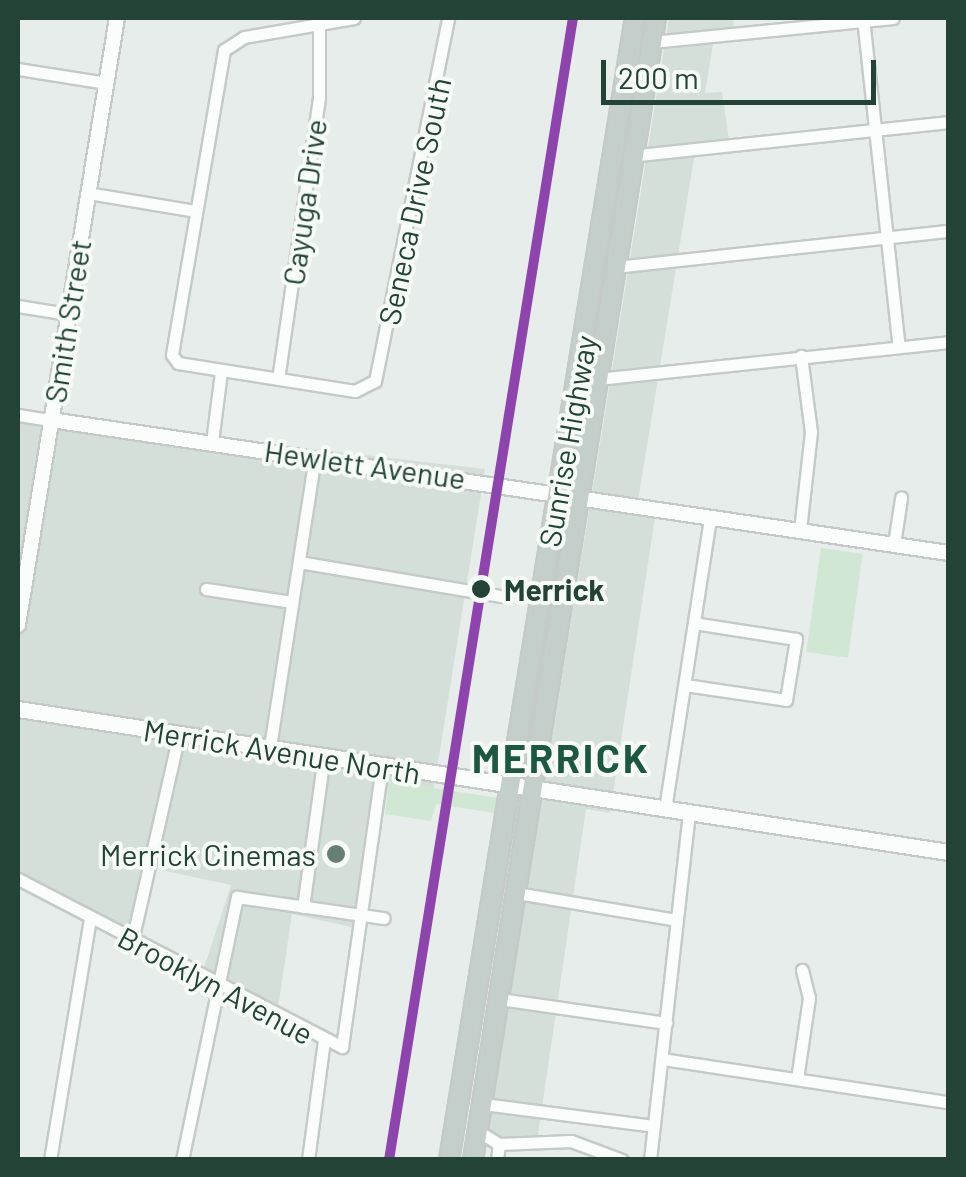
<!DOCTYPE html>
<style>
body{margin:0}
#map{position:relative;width:966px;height:1177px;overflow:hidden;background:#e7edea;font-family:Barlow,sans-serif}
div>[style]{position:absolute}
.built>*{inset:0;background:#d5dfd9}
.green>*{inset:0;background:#cfe7d3;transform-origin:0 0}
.roads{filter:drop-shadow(2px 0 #c4cac7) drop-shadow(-2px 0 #c4cac7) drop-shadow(0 2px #c4cac7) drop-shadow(0 -2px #c4cac7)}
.minor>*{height:11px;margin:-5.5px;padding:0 5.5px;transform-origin:5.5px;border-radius:5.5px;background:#fbfcfc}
.tertiary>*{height:14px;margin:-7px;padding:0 7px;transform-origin:7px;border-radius:7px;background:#fbfcfc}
.secondary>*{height:15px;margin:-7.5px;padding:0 7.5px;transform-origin:7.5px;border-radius:7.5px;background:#fbfcfc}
.trunk>*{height:18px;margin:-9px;padding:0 9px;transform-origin:9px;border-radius:9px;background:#c4ceca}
.rail-1>*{height:10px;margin:-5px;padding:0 5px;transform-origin:5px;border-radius:5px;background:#8e44ad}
.dots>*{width:28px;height:28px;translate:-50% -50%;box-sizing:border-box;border:5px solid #f6fbf8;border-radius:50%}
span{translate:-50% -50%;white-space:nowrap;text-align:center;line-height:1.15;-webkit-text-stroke:8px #f6fbf8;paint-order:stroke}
.street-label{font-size:30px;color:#224336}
.stop-label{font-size:30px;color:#224336;font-weight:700}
.left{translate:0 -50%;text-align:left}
.poi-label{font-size:30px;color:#224336}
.right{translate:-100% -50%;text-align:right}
.district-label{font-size:40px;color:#1c5841;font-weight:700;letter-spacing:2.5px}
.frame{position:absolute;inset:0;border:20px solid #224336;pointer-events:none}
.scale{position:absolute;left:601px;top:60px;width:275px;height:45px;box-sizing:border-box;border:5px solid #224336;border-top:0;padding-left:12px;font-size:30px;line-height:35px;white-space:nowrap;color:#224336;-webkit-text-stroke:8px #f6fbf8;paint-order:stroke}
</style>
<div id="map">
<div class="built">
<i style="clip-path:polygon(669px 18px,733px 18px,735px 35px,714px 38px,705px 93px,722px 92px,730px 147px,695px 152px,637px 507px,656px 511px,610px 813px,586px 809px,537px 1141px,488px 1134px)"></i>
<i style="clip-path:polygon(18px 415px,485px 469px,434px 788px,389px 782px,365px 930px,292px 914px,278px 1008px,204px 968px,231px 885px,152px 868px,138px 933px,18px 878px)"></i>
</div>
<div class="green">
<i style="left:821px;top:548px;width:42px;height:105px;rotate:8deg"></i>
<i style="clip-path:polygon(389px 781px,498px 798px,495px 813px,436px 804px,431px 821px,385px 814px)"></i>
</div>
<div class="roads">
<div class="minor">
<i style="left:354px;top:18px;width:112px;rotate:170.2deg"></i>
<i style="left:244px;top:37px;width:24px;rotate:147deg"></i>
<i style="left:224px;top:50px;width:309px;rotate:99.7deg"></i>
<i style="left:172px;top:355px;width:10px;rotate:53deg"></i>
<i style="left:178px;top:363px;width:179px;rotate:9deg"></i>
<i style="left:355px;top:391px;width:22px;rotate:-27deg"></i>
<i style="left:375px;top:381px;width:370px;rotate:-78.6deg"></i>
<i style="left:863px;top:18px;width:331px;rotate:83.8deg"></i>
<i style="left:652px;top:42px;width:242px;rotate:-5.7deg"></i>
<i style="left:18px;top:69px;width:89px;rotate:9deg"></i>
<i style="left:630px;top:156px;width:320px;rotate:-6.1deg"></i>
<i style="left:88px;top:193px;width:109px;rotate:9.5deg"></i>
<i style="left:615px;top:267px;width:335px;rotate:-6.2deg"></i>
<i style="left:18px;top:306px;width:51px;rotate:9.1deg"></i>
<i style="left:278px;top:379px;width:285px;rotate:-81.7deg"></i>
<i style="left:319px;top:97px;width:73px;rotate:-90deg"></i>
<i style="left:598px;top:379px;width:352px;rotate:-6deg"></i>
<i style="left:18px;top:415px;width:33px;rotate:9deg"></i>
<i style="left:212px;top:442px;width:71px;rotate:-82.7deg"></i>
<i style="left:800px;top:530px;width:99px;rotate:-83.6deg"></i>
<i style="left:811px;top:432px;width:77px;rotate:-97.5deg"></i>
<i style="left:894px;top:544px;width:47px;rotate:-81.3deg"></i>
<i style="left:299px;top:562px;width:205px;rotate:9.6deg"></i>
<i style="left:206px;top:589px;width:87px;rotate:8.6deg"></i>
<i style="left:685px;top:685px;width:102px;rotate:8.4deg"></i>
<i style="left:786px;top:700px;width:62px;rotate:-80.7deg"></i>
<i style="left:796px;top:639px;width:103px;rotate:-171.1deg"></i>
<i style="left:270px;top:747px;width:293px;rotate:-81.2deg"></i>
<i style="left:665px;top:809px;width:295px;rotate:-81.2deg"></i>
<i style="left:18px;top:879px;width:365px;rotate:27.4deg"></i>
<i style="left:342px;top:1047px;width:283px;rotate:-81.9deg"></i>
<i style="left:517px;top:893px;width:162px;rotate:9.6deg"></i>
<i style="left:303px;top:907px;width:152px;rotate:-82.1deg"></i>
<i style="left:132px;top:941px;width:212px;rotate:-77.2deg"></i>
<i style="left:500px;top:999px;width:168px;rotate:8.2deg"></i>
<i style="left:662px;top:1059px;width:289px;rotate:8.6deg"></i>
<i style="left:797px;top:1079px;width:82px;rotate:-81.6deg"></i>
<i style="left:809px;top:998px;width:29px;rotate:-104deg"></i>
<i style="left:483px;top:1104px;width:172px;rotate:7.3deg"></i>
<i style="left:478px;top:1131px;width:25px;rotate:32deg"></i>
<i style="left:499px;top:1144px;width:72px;rotate:-2.4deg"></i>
<i style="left:571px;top:1141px;width:54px;rotate:20.4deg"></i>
<i style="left:50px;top:1160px;width:245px;rotate:-80.6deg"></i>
<i style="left:182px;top:1160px;width:269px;rotate:-78.2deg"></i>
<i style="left:237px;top:897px;width:148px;rotate:8.2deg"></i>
<i style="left:308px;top:1160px;width:121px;rotate:-82.4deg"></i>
<i style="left:497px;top:1160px;width:16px;rotate:-83deg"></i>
<i style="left:650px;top:1160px;width:349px;rotate:-83.6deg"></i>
</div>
<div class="tertiary">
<i style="left:51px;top:420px;width:907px;rotate:8.43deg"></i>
<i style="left:18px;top:625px;width:615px;rotate:-80.74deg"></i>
</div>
<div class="secondary">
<i style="left:18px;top:709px;width:941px;rotate:8.74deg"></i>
</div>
<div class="trunk">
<i style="left:449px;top:1160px;width:1157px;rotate:-80.75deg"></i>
<i style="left:473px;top:1160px;width:1157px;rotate:-80.9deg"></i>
</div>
</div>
<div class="rail-1">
<i style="left:389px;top:1160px;width:1157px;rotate:-80.85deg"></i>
</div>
<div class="dots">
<i style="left:481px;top:589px;background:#224336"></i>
<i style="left:336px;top:854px;background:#677e75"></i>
</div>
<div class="street-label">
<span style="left:414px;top:201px;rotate:-78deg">Seneca Drive South</span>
<span style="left:304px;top:202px;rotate:-82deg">Cayuga Drive</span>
<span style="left:67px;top:321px;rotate:-81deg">Smith Street</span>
<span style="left:567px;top:441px;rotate:-80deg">Sunrise Highway</span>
<span style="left:365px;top:464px;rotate:8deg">Hewlett Avenue</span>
<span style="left:282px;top:751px;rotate:9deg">Merrick Avenue North</span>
<span style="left:216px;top:985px;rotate:28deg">Brooklyn Avenue</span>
</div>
<div class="stop-label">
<span class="left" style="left:504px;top:589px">Merrick</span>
</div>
<div class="poi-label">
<span class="right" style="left:316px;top:854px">Merrick Cinemas</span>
</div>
<div class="district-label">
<span style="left:561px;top:757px">MERRICK</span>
</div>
<div class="frame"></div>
<div class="scale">200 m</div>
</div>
